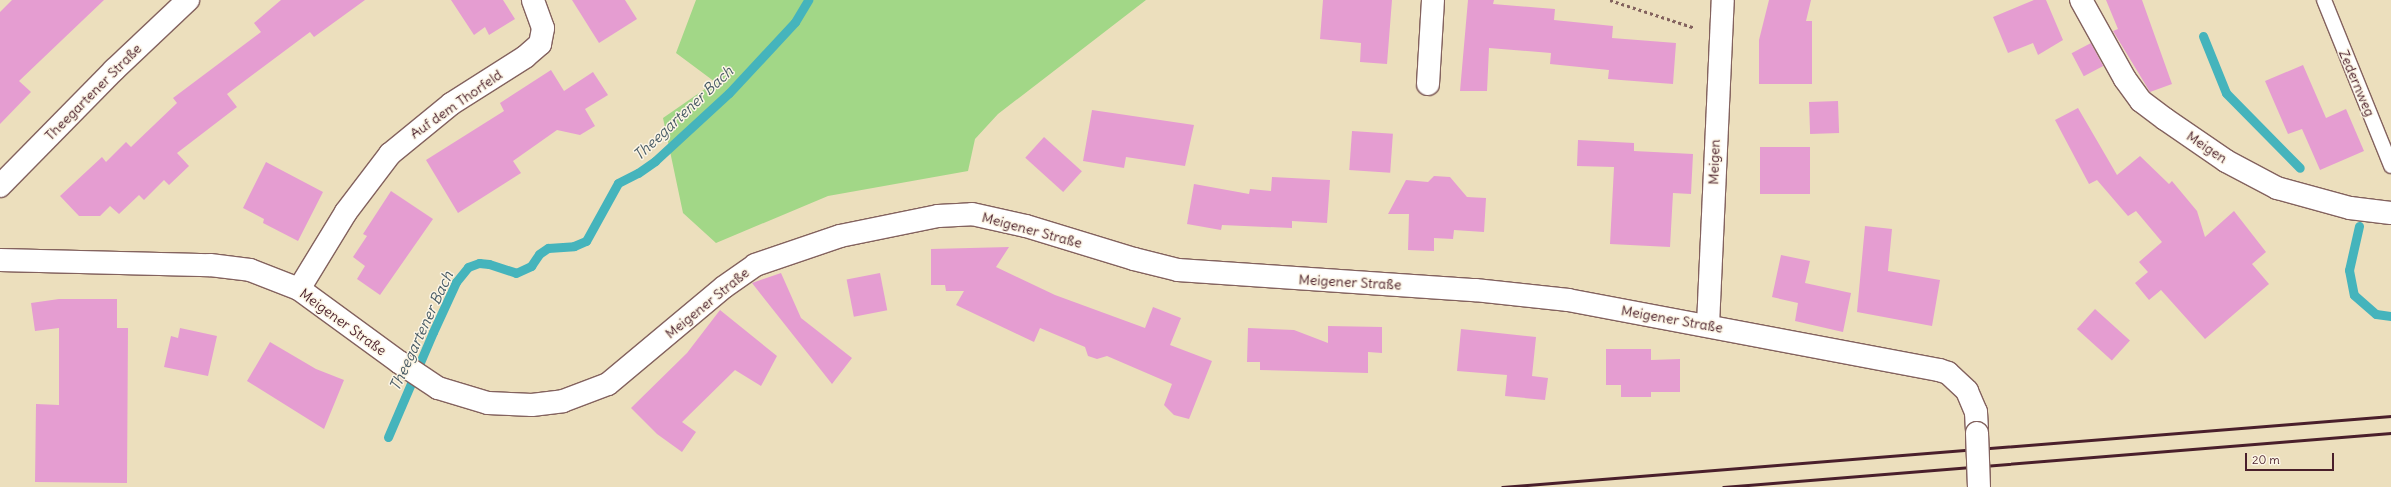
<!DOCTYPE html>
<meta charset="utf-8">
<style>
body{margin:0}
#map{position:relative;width:2391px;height:487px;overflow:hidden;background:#ecdfbd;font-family:Delius,sans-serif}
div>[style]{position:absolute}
.green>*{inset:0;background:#a2d787}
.stream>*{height:9px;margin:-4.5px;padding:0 4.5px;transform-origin:4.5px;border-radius:4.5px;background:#45b4bc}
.building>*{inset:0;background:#e59dd1;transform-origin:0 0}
.path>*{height:2.5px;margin-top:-1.25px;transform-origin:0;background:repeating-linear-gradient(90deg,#83625e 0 3px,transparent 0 6px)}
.roads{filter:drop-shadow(1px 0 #83625e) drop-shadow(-1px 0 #83625e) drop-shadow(0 1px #83625e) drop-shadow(0 -1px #83625e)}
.service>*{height:14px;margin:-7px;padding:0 7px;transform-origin:7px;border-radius:7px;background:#fff}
.minor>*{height:22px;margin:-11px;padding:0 11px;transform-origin:11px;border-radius:11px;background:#fff}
.rail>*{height:3px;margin:-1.5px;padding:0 1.5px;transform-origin:1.5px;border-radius:1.5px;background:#4a1f2b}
.bridges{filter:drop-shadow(1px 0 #83625e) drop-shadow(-1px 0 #83625e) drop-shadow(0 1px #83625e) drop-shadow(0 -1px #83625e)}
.minor-bridge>*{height:22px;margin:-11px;padding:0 11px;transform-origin:11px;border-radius:11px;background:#fff}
span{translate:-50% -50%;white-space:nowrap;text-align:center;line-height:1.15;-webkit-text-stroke:3px #fcf5e5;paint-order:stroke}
.street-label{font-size:14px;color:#4a1f2b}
.water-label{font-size:15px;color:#485b65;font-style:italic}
.scale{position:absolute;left:2245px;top:453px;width:89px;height:18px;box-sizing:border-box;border:2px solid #4a1f2b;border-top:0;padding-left:5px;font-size:12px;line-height:14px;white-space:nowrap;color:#4a1f2b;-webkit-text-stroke:3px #fcf5e5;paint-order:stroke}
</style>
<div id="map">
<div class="green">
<i style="clip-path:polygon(696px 0,1146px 0,998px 114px,975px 139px,968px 171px,828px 196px,716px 243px,683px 213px,663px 118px,715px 82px,676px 53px)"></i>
</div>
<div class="stream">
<i style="left:2203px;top:36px;width:61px;rotate:68deg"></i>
<i style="left:2226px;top:93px;width:105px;rotate:45.4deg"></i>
<i style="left:2359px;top:226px;width:45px;rotate:102.8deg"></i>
<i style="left:2349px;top:270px;width:25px;rotate:79deg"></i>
<i style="left:2354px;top:295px;width:29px;rotate:41deg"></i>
<i style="left:2376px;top:314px;width:15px;rotate:8deg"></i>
<i style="left:388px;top:437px;width:114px;rotate:-66.8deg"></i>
<i style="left:433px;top:332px;width:55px;rotate:-65.3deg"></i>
<i style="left:456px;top:282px;width:19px;rotate:-51deg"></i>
<i style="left:468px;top:267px;width:12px;rotate:-20deg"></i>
<i style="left:479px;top:263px;width:10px;rotate:6deg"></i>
<i style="left:489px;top:264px;width:28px;rotate:18deg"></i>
<i style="left:516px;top:273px;width:17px;rotate:-25deg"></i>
<i style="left:531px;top:266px;width:14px;rotate:-56deg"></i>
<i style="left:539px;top:254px;width:11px;rotate:-34deg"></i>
<i style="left:548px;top:248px;width:26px;rotate:-4deg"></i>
<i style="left:574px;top:246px;width:13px;rotate:-23deg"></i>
<i style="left:586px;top:241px;width:66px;rotate:-61.1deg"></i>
<i style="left:618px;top:183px;width:22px;rotate:-27deg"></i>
<i style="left:638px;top:173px;width:21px;rotate:-35deg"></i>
<i style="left:655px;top:161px;width:100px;rotate:-42.6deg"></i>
<i style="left:729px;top:93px;width:97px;rotate:-47.1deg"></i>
<i style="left:795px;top:22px;width:26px;rotate:-59deg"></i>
</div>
<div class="building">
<i style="clip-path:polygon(12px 0,104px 0,19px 81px,31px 92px,0 124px,0 12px)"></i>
<i style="clip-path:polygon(281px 0,365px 0,314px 37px,310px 32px,227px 94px,237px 107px,177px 153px,189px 166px,169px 185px,164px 180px,144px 200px,139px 195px,119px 214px,110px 206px,100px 216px,79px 216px,60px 196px,102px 157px,106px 162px,126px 142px,131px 147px,177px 103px,173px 98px,261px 32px,254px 23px)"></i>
<i style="clip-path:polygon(451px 0,503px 0,515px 19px,489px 35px,485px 27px,474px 35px)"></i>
<i style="clip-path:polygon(572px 0,625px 0,637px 19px,599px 43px)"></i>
<i style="clip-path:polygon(1323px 0,1392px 0,1387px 64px,1360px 62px,1361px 43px,1320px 39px)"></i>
<i style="clip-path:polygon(1468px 0,1494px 0,1493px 4px,1555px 9px,1554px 20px,1613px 26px,1612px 38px,1676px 43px,1673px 84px,1608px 79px,1609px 70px,1550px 64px,1551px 53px,1489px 48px,1487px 91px,1460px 91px)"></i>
<i style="clip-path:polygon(1769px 0,1811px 0,1806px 21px,1812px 21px,1812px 84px,1759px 84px,1759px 40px)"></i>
<i style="clip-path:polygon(2034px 0,2046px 0,2063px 40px,2038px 55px,2033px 43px,2008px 53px,1993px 17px)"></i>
<i style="clip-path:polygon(2106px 0,2142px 0,2172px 84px,2150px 92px,2113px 31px,2118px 29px)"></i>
<i style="left:2091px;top:43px;width:26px;height:22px;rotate:62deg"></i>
<i style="clip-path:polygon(2303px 65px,2326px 118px,2346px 109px,2364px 151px,2320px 170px,2302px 129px,2288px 134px,2265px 81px)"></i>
<i style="clip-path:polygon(551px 70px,564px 91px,593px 72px,608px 95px,585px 109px,595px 126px,580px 135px,557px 130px,513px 161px,521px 173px,458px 213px,426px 160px,504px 111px,500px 103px)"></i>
<i style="left:1838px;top:101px;width:32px;height:29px;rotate:88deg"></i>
<i style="clip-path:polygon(2078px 108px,2117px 175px,2140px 156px,2169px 184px,2172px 181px,2197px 211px,2205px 237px,2234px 211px,2266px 252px,2252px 264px,2269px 284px,2205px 339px,2161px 290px,2149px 300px,2135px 283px,2148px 272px,2139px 262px,2162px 242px,2136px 211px,2128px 216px,2097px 180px,2089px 184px,2055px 120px)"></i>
<i style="clip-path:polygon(1092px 110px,1194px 125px,1185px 166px,1126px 157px,1124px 168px,1083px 161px)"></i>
<i style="left:1352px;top:131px;width:41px;height:39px;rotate:4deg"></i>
<i style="left:1044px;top:137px;width:51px;height:28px;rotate:42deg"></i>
<i style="clip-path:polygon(1578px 140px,1634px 143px,1634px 151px,1693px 154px,1691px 194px,1673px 193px,1670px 247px,1610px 244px,1614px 167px,1577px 166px)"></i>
<i style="left:1760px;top:147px;width:50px;height:47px"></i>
<i style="clip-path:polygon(266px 162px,323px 192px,298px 241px,263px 223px,264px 219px,243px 208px)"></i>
<i style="clip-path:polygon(1434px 176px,1450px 177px,1467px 197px,1486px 198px,1484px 232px,1454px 230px,1453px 239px,1434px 238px,1434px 251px,1408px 250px,1409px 214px,1388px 214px,1406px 180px,1428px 182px)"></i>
<i style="clip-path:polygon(1272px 177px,1330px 180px,1327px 223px,1292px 221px,1292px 228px,1222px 225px,1221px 230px,1187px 224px,1194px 184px,1249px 194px,1250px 189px,1271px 191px)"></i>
<i style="clip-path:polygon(391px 191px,433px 219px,380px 295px,357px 279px,365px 266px,353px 257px,367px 236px,363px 234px)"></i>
<i style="clip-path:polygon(1865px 226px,1892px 229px,1888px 271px,1940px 280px,1932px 326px,1857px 312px)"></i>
<i style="clip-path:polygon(1009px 247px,996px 267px,1055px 295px,1145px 328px,1153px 307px,1181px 318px,1170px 345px,1212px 361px,1189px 419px,1174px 415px,1164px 405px,1172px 384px,1107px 356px,1097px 359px,1088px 356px,1085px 347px,1040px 328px,1034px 342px,956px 305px,964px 291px,946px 291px,945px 285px,931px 285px,931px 249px)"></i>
<i style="clip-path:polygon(1781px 255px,1810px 261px,1805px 283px,1851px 293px,1843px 332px,1795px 321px,1798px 303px,1772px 297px)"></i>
<i style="clip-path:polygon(781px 273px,801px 318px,852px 358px,832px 384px,752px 283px)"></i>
<i style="left:880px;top:273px;width:38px;height:34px;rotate:79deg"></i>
<i style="clip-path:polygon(59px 299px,117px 299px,117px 328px,128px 328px,127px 483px,35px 482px,36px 404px,59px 405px,59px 328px,35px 331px,31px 303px)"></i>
<i style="left:2095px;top:309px;width:47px;height:27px;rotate:42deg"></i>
<i style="clip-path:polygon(720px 310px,777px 356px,761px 386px,735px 370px,682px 422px,696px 432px,682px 452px,657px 434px,631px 408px,687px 353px)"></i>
<i style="clip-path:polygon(1328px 326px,1382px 327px,1382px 353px,1368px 352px,1368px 373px,1260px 370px,1260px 362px,1247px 362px,1248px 328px,1294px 330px,1328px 343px)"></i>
<i style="clip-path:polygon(180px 328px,217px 336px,208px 376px,164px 367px,171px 336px,178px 338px)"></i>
<i style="clip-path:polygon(1461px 329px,1536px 337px,1532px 376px,1548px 378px,1545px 400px,1505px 396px,1507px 375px,1457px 371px)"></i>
<i style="clip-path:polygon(270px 342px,316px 369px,344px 380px,324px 429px,247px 381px)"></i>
<i style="clip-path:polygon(1606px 349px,1651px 349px,1651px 360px,1680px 359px,1680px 392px,1651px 392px,1651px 397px,1621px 397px,1621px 385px,1606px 385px)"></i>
</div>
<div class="path">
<i style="left:1610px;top:0;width:89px;rotate:18.2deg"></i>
</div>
<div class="roads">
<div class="service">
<i style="left:2324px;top:0;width:179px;rotate:68deg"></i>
</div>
<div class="minor">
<i style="left:2081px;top:0;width:90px;rotate:60.9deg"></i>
<i style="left:2125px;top:79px;width:27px;rotate:54deg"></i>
<i style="left:2141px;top:101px;width:30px;rotate:37deg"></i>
<i style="left:2165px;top:119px;width:74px;rotate:34.5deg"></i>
<i style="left:2226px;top:161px;width:58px;rotate:27.9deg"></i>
<i style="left:2277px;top:188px;width:76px;rotate:15.3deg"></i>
<i style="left:2350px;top:208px;width:41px;rotate:7deg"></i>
<i style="left:1428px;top:84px;width:84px;rotate:-86.6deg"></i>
<i style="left:0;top:186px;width:163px;rotate:-45.5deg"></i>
<i style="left:114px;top:70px;width:102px;rotate:-43.4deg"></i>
<i style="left:0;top:260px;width:210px;rotate:1.4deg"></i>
<i style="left:210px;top:265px;width:40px;rotate:7.1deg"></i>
<i style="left:250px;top:270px;width:53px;rotate:21.2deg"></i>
<i style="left:299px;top:289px;width:124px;rotate:36.1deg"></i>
<i style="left:399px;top:362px;width:47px;rotate:33.7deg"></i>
<i style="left:438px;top:388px;width:52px;rotate:16.7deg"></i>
<i style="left:488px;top:403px;width:44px;rotate:2.6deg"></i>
<i style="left:532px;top:405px;width:31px;rotate:-7deg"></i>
<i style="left:563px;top:401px;width:48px;rotate:-20.7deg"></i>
<i style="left:608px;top:384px;width:151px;rotate:-39.9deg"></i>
<i style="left:724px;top:287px;width:38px;rotate:-35deg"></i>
<i style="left:755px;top:265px;width:90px;rotate:-18.8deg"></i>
<i style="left:840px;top:236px;width:100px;rotate:-11.5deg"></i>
<i style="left:938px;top:216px;width:34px;rotate:-3deg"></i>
<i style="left:972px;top:214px;width:55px;rotate:12.5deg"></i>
<i style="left:1026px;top:226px;width:113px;rotate:17deg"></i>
<i style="left:1134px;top:259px;width:45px;rotate:14deg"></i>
<i style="left:1178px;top:270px;width:298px;rotate:3.9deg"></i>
<i style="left:1475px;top:290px;width:94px;rotate:6.1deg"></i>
<i style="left:1568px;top:300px;width:378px;rotate:10.7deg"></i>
<i style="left:1939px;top:370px;width:9px;rotate:18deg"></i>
<i style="left:1948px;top:373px;width:26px;rotate:43deg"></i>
<i style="left:1967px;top:391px;width:23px;rotate:67deg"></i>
<i style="left:1976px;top:412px;width:21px;rotate:87deg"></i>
<i style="left:299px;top:289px;width:90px;rotate:-58.6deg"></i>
<i style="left:346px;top:212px;width:73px;rotate:-52.8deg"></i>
<i style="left:390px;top:154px;width:79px;rotate:-39.3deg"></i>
<i style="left:451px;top:104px;width:88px;rotate:-32.4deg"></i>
<i style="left:525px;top:57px;width:20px;rotate:-41deg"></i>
<i style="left:540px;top:44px;width:16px;rotate:-79deg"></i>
<i style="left:543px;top:28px;width:30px;rotate:-110deg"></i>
<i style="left:1708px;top:325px;width:325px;rotate:-87.4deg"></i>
</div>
</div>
<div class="rail">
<i style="left:1502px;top:487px;width:892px;rotate:-4.57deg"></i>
<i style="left:1723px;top:487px;width:670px;rotate:-4.62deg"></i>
</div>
<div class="bridges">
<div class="minor-bridge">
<i style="left:1977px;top:433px;width:54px;rotate:87.9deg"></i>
</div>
</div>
<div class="street-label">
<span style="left:2357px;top:83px;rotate:67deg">Zedernweg</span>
<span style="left:93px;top:92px;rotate:-45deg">Theegartener Straße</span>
<span style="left:456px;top:104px;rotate:-35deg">Auf dem Thorfeld</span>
<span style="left:2207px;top:147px;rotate:34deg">Meigen</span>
<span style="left:1714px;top:162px;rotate:-88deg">Meigen</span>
<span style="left:1032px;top:230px;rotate:15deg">Meigener Straße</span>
<span style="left:1350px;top:282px;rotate:3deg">Meigener Straße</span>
<span style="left:707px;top:303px;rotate:-39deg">Meigener Straße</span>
<span style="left:1672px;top:319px;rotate:10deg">Meigener Straße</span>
<span style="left:343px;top:322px;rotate:36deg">Meigener Straße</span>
</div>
<div class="water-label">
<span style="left:683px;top:113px;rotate:-43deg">Theegartener Bach</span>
<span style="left:421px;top:331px;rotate:-65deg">Theegartener Bach</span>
</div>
<div class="scale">20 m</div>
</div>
